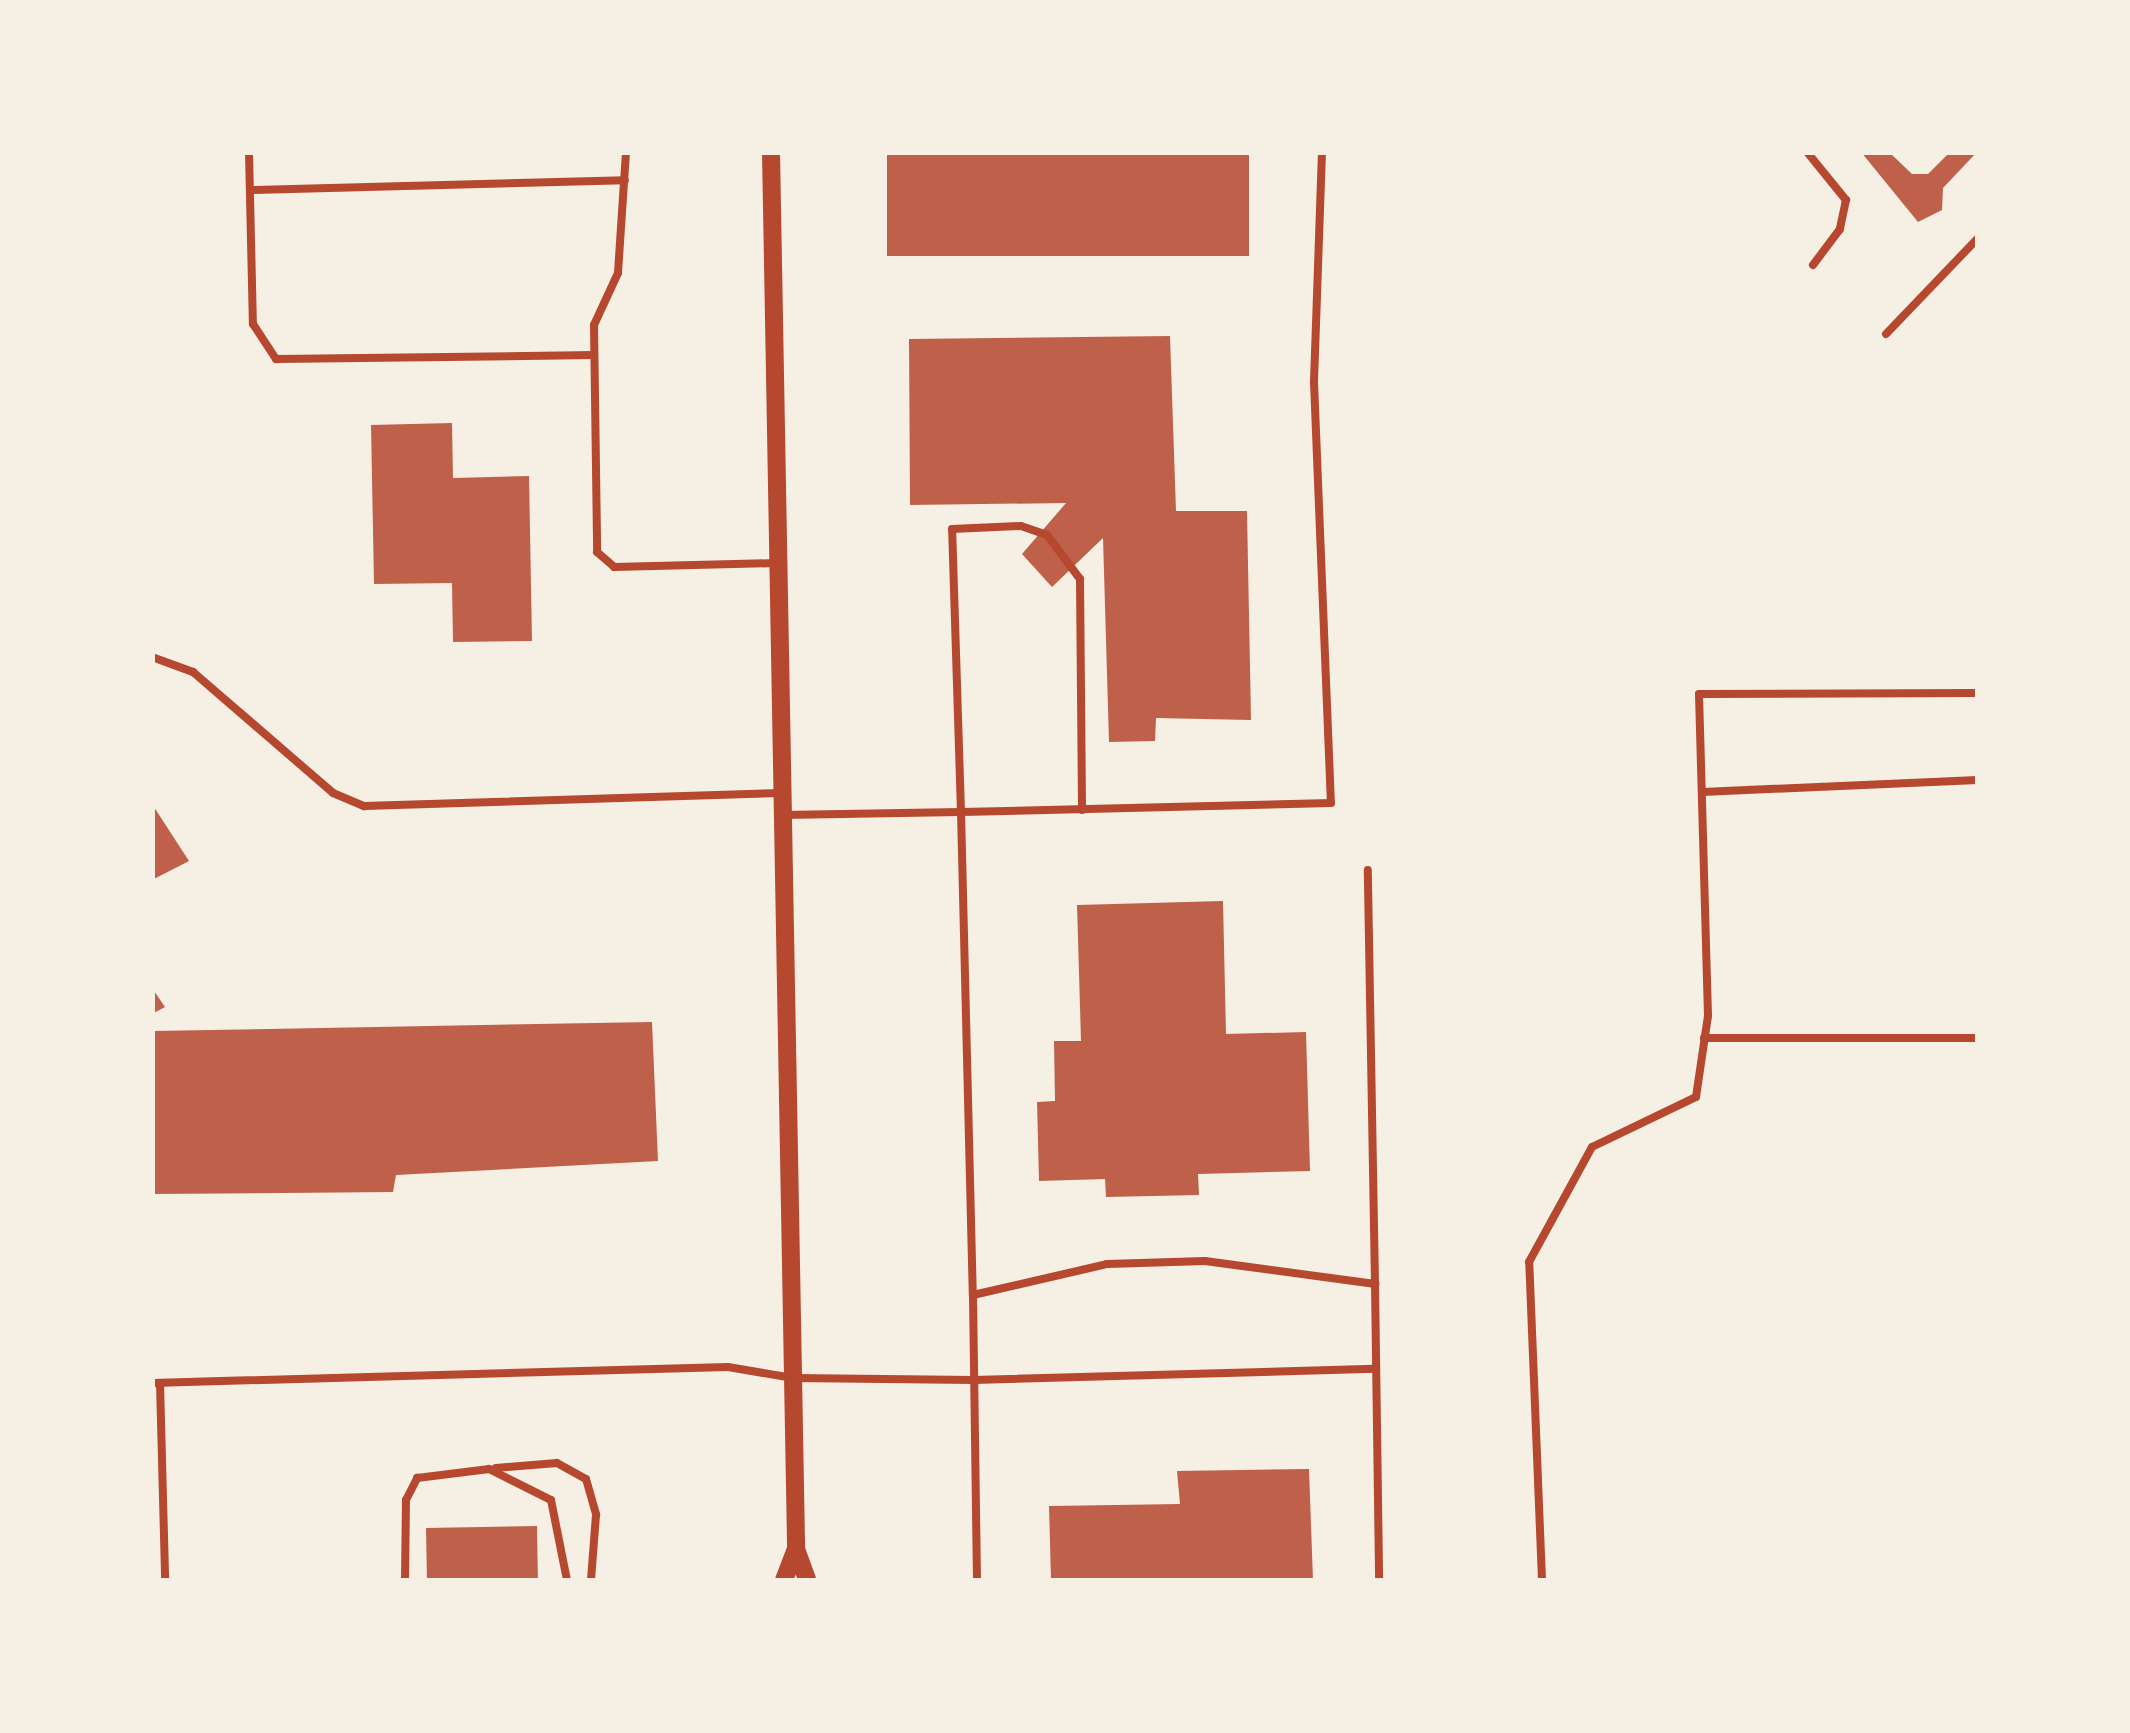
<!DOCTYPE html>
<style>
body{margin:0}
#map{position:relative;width:2130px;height:1733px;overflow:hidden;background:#f6efe4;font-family:"DM Sans",sans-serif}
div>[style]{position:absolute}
.building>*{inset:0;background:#bf614a;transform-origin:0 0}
.service>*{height:8px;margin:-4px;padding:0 4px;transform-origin:4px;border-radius:4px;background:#b5482f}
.tertiary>*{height:18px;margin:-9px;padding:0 9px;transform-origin:9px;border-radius:9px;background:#b5482f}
span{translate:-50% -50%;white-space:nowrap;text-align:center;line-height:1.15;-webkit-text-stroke:10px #f6efe4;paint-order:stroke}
.frame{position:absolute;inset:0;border:155px solid #f6efe4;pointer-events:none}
</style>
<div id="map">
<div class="building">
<i style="left:887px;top:152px;width:362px;height:104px"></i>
<i style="clip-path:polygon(1861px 152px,1889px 152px,1912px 174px,1928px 174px,1950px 152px,1977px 152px,1943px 188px,1942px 210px,1918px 222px)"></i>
<i style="clip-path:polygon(1170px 336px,1176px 511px,1247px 511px,1251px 720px,1156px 718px,1155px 741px,1109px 742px,1103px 538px,1052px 587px,1022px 554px,1066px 503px,910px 505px,909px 339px)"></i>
<i style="clip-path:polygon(452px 423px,453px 478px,529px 476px,532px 641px,453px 642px,452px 583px,374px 584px,371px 425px)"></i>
<i style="clip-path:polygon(152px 804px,189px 861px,152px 880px)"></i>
<i style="clip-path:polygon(1223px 901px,1226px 1034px,1306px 1032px,1310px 1171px,1198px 1174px,1199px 1195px,1106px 1197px,1105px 1179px,1039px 1181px,1037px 1102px,1055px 1101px,1054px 1041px,1081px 1041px,1077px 905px)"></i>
<i style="clip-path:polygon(152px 988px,165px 1007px,152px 1014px)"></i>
<i style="clip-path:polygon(652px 1022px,658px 1161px,396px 1175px,393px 1192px,152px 1194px,152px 1031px)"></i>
<i style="clip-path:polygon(1309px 1469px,1313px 1580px,1051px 1580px,1049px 1506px,1180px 1504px,1177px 1471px)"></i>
<i style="left:537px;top:1526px;width:54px;height:111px;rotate:89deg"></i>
</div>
<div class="service">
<i style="left:249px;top:152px;width:172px;rotate:88.7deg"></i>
<i style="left:253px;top:324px;width:42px;rotate:56.7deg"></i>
<i style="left:276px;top:359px;width:318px;rotate:-0.7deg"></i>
<i style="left:626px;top:152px;width:121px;rotate:93.8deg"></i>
<i style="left:618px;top:273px;width:57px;rotate:114.8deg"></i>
<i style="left:594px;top:325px;width:227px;rotate:89.2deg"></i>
<i style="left:597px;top:552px;width:23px;rotate:41deg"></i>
<i style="left:614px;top:567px;width:162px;rotate:-1.4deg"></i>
<i style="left:1322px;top:152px;width:230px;rotate:92deg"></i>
<i style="left:1314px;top:382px;width:421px;rotate:87.7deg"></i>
<i style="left:1331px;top:803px;width:370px;rotate:178.6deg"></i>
<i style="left:961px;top:812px;width:483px;rotate:88.6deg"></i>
<i style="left:973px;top:1295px;width:138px;rotate:-13deg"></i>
<i style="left:1107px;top:1264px;width:98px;rotate:-1.8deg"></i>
<i style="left:1205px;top:1261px;width:172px;rotate:7.7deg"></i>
<i style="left:1375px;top:1284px;width:414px;rotate:-91deg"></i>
<i style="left:1807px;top:152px;width:62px;rotate:50.9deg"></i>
<i style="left:1846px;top:200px;width:30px;rotate:102deg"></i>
<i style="left:1840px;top:229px;width:45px;rotate:126.9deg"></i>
<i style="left:250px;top:190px;width:375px;rotate:-1.5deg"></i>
<i style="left:1886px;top:334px;width:133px;rotate:-46.2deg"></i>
<i style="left:152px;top:657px;width:44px;rotate:20.1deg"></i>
<i style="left:193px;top:672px;width:185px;rotate:40.8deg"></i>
<i style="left:333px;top:793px;width:34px;rotate:23deg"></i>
<i style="left:364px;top:806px;width:417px;rotate:-1.8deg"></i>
<i style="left:1702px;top:792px;width:276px;rotate:-2.5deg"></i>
<i style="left:782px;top:815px;width:179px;rotate:-1deg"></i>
<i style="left:961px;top:812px;width:283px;rotate:-91.8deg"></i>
<i style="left:952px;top:529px;width:69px;rotate:-2.5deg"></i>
<i style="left:1021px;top:526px;width:28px;rotate:19deg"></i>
<i style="left:1047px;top:535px;width:55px;rotate:53.1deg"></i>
<i style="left:1080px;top:579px;width:231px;rotate:89.5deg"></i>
<i style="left:1704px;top:1038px;width:274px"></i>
<i style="left:1375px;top:1284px;width:296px;rotate:89.2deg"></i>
<i style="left:973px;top:1295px;width:285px;rotate:89.2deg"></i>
<i style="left:152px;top:1383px;width:576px;rotate:-1.59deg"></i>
<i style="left:728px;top:1367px;width:66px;rotate:9.6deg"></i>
<i style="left:793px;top:1378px;width:181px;rotate:0.6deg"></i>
<i style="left:974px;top:1380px;width:401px;rotate:-1.6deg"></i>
<i style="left:160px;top:1383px;width:197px;rotate:88.5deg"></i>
<i style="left:496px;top:1468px;width:61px;rotate:-4.7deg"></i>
<i style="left:557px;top:1463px;width:33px;rotate:29deg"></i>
<i style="left:586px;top:1479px;width:37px;rotate:74deg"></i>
<i style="left:596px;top:1515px;width:65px;rotate:94.4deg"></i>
<i style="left:405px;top:1580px;width:80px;rotate:-89.3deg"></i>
<i style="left:406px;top:1500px;width:25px;rotate:-63deg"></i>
<i style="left:417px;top:1478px;width:73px;rotate:-7.1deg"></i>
<i style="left:489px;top:1469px;width:69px;rotate:26.6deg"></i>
<i style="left:551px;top:1500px;width:82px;rotate:78.7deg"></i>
<i style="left:1542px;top:1580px;width:318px;rotate:-92.3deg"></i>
<i style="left:1529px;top:1262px;width:131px;rotate:-61.3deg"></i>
<i style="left:1592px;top:1147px;width:115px;rotate:-25.7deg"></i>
<i style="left:1696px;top:1097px;width:82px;rotate:-81.6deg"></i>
<i style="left:1708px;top:1016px;width:322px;rotate:-91.6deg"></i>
<i style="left:1699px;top:694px;width:279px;rotate:-0.2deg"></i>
</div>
<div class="tertiary">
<i style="left:771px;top:152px;width:1397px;rotate:88.97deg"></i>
<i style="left:796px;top:1549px;width:33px;rotate:70deg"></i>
<i style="left:784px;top:1580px;width:33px;rotate:-69deg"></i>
</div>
<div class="frame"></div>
</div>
